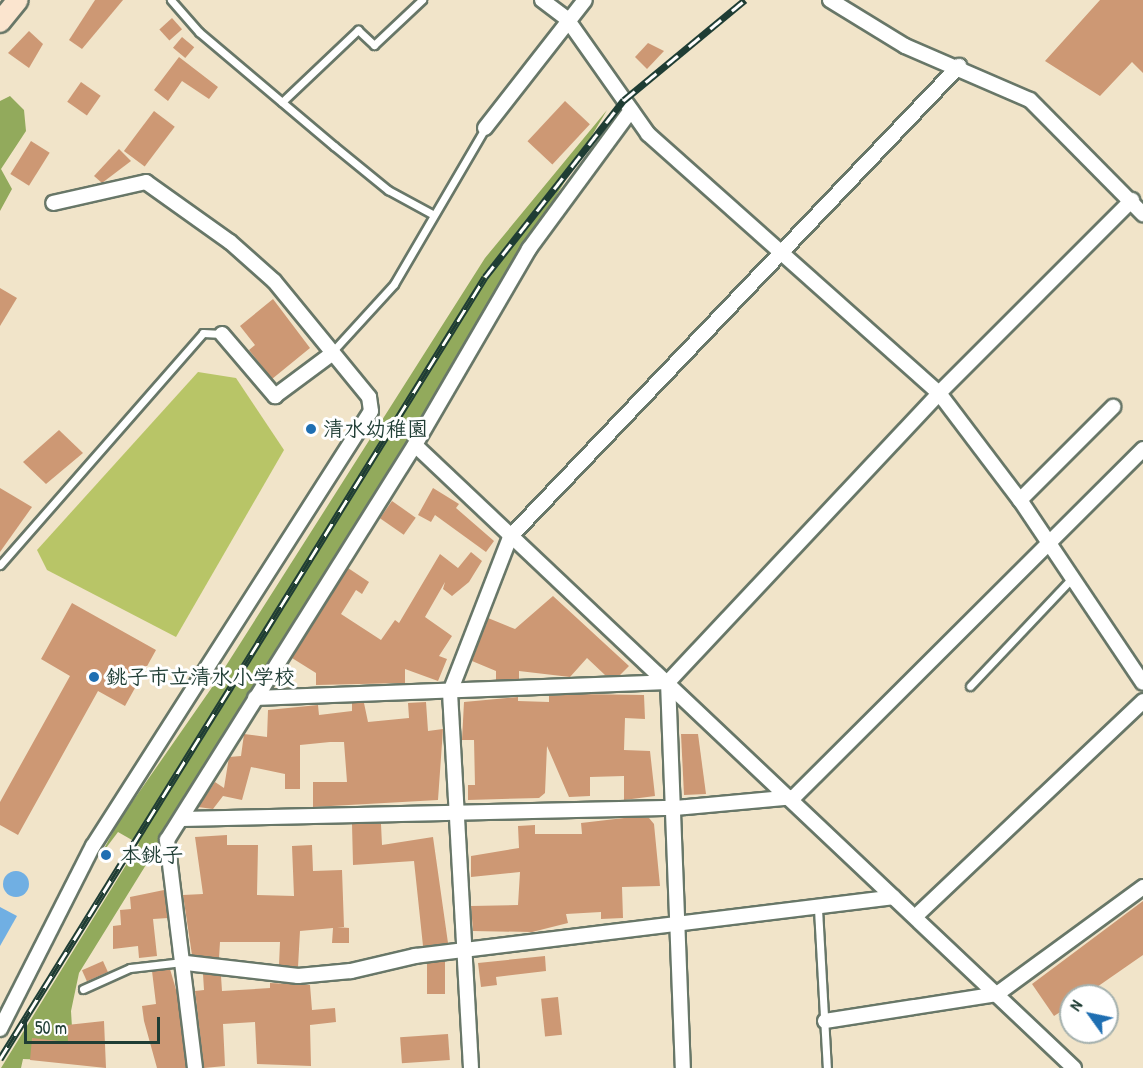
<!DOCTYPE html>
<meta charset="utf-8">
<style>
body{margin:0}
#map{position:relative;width:1143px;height:1068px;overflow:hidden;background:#f1e4c9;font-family:"Patrick Hand","Klee One",sans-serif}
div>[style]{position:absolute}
.green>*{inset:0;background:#b8c567}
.forest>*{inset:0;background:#92aa5c}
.water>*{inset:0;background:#70afe3}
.round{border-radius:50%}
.building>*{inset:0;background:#cd9874;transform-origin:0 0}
.roads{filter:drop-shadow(2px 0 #687768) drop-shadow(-2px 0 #687768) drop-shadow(0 2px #687768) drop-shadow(0 -2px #687768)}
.lane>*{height:7px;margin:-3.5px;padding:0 3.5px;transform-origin:3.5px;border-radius:3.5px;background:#fff}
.street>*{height:14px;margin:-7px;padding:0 7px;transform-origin:7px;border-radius:7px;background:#fff}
.secondary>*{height:20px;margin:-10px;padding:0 10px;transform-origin:10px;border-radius:10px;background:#fbe5cf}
.rail>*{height:7px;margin-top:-3.5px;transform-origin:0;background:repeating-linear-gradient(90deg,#fff 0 14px,#1f3d34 0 28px);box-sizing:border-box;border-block:2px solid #1f3d34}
.dots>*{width:16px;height:16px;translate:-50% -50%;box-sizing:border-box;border:3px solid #fff;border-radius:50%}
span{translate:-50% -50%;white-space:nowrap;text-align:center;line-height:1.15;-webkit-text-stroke:6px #fff;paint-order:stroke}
.poi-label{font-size:21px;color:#1f3d34;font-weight:700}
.left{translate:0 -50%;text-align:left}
.north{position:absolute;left:1059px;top:984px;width:60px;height:60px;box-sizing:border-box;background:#fff;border:2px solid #a5b1ae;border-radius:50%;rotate:303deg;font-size:16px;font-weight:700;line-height:24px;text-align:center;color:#1f3d34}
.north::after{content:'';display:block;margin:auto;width:21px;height:27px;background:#1f6fb2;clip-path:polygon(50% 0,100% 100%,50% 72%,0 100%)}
.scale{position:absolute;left:24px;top:1017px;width:136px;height:27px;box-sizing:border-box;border:3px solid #1f3d34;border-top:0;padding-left:8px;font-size:18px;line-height:21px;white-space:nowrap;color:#1f3d34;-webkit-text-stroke:4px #fff;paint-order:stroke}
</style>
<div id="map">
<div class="green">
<i style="clip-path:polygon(198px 372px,236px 378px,284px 450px,176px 637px,47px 570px,37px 550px)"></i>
</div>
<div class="forest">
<i style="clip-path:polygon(10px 96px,24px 110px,26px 131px,1px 169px,12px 189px,0 211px,0 101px)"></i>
<i style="clip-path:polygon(607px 110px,468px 345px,79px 973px,71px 1011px,74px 1061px,23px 1059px,21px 1068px,1px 1068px,139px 844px,118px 832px,100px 856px,119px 821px,215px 683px,485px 258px)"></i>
</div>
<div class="water">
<i class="round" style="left:3px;top:871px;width:26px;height:26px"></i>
<i style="clip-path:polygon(0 907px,17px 916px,0 946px)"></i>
</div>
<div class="building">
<i style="clip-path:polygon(95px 0,123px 0,82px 49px,69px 40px)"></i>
<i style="clip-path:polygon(1100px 0,1143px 0,1143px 73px,1132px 62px,1100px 96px,1045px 61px)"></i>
<i style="left:172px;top:18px;width:15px;height:17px;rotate:48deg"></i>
<i style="clip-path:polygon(29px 31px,43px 44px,29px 68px,8px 53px)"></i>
<i style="left:182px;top:37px;width:16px;height:14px;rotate:40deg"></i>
<i style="clip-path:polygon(648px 43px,664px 51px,647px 69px,635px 57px)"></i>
<i style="clip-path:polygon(179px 57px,218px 87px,209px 99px,182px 81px,168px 101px,154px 90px)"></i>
<i style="left:81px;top:82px;width:24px;height:24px;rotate:35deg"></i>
<i style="left:565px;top:101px;width:34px;height:55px;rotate:43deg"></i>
<i style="left:154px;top:111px;width:26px;height:50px;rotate:37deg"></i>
<i style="left:31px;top:141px;width:22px;height:39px;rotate:32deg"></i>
<i style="clip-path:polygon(119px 149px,131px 161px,102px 183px,94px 176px)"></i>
<i style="clip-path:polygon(0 288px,17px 298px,0 326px)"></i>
<i style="clip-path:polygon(273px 299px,310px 348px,272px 379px,249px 350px,255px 345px,240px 326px)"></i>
<i style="clip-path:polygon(59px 430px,83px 453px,46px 484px,23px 462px)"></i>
<i style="clip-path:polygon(0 488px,32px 507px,0 552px)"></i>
<i style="clip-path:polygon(433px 488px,459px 504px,456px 508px,494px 541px,486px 552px,435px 515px,431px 522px,418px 515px)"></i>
<i style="left:392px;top:501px;width:29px;height:21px;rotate:35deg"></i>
<i style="clip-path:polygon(471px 552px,482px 561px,469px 582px,452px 596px,443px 589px,445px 582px,425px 617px,452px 636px,439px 656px,447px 659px,438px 681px,405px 669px,405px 683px,316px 685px,316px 673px,292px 658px,348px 568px,369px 582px,362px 594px,356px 590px,341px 614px,381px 640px,395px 620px,399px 623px,440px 554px,458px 568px)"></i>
<i style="clip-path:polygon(553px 596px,629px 666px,620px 675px,605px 675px,587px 658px,570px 677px,519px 671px,519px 679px,496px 680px,496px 671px,472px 661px,488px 618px,515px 629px)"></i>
<i style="clip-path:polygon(72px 603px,156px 650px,125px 706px,98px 691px,18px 835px,0 825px,0 802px,70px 676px,41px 659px)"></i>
<i style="clip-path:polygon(578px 694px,644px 695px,645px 719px,625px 718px,624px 750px,650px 751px,655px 796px,624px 800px,624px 776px,590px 777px,590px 796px,569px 797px,547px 746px,545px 793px,539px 798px,468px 800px,468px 785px,475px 785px,474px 740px,462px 740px,464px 702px,518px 697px,518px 701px,549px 702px,549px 696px)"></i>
<i style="clip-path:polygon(426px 702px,428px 731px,443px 729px,438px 800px,313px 807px,313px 782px,347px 782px,344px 742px,330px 742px,300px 745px,300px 789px,285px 789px,285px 774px,251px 767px,242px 800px,223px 796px,213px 809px,198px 807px,215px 782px,224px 788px,229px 757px,241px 756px,244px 734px,267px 737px,268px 710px,318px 705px,319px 715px,352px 711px,352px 703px,364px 703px,368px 722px,409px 718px,408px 703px)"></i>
<i style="clip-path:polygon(681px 734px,698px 734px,706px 794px,684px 795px)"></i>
<i style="clip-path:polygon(624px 818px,649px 818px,654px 824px,660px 886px,622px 887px,623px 918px,601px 919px,601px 912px,566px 914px,568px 923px,532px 932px,473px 931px,471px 906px,518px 905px,520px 872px,471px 877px,471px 856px,519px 848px,518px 826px,535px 825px,535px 834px,582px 834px,581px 823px)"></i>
<i style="clip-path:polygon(352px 824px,381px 824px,382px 845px,433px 837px,448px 943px,423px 946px,414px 861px,353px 865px)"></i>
<i style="clip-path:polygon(227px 835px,227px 845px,258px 845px,257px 895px,294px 896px,292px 846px,312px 845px,313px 871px,342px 870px,344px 927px,337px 927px,349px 928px,349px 943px,332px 943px,333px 928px,300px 931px,298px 967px,279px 965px,280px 942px,220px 942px,219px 958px,192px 955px,183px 895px,203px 894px,195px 837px)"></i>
<i style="clip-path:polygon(164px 890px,168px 918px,153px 919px,157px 956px,139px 958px,138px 946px,113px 949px,113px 926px,121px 925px,120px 910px,131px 909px,130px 897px)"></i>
<i style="clip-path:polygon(1143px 901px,1143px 955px,1084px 996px,1071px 996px,1071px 1005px,1054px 1016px,1032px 984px)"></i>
<i style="clip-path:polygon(545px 956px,546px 971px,496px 977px,497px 985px,481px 987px,478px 963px)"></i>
<i style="left:103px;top:961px;width:12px;height:23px;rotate:66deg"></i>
<i style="left:445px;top:961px;width:33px;height:18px;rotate:90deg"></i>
<i style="clip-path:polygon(170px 969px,177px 993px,186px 1068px,157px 1068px,144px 1021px,142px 1006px,156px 1004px,152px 971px)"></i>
<i style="clip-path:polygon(203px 974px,221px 976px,222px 991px,270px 988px,270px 983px,310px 985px,312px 1010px,335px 1008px,336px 1022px,310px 1025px,311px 1066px,257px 1064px,255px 1022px,223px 1024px,225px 1066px,204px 1068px,195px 991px,204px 990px)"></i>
<i style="left:558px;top:997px;width:38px;height:17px;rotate:84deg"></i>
<i style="clip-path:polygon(104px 1021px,106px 1068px,30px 1060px,32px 1038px,68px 1042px,67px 1025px)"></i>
<i style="left:448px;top:1034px;width:26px;height:48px;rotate:86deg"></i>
</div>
<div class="roads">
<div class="lane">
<i style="left:171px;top:0;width:43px;rotate:48.8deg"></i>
<i style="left:199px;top:32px;width:177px;rotate:40.2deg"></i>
<i style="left:334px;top:146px;width:70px;rotate:39.2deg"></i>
<i style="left:388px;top:190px;width:50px;rotate:28.6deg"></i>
<i style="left:282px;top:102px;width:105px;rotate:-43.5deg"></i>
<i style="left:358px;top:30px;width:22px;rotate:43deg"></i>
<i style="left:374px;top:45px;width:66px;rotate:-43.2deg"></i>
<i style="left:332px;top:352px;width:92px;rotate:-47.6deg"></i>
<i style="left:394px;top:284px;width:181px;rotate:-59.7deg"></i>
<i style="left:0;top:565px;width:308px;rotate:-48.8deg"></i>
<i style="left:203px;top:333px;width:19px;rotate:3deg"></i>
<i style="left:970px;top:686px;width:150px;rotate:-46.6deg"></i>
<i style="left:818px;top:909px;width:159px;rotate:86.8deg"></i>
<i style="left:83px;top:989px;width:51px;rotate:-24.1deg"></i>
<i style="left:130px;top:968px;width:53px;rotate:-6.5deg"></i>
</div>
<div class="street">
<i style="left:542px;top:0;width:31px;rotate:37deg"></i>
<i style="left:567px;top:19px;width:141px;rotate:54.8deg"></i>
<i style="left:648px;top:134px;width:390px;rotate:41.7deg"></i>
<i style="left:939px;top:393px;width:134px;rotate:52.9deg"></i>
<i style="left:1020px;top:500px;width:220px;rotate:56.1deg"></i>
<i style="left:830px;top:0;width:88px;rotate:31.5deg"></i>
<i style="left:905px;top:46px;width:136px;rotate:23.4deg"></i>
<i style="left:1030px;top:100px;width:161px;rotate:45.3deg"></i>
<i style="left:485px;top:128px;width:162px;rotate:-52deg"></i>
<i style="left:222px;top:334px;width:82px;rotate:49.5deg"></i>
<i style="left:275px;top:396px;width:69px;rotate:-36.7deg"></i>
<i style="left:415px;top:445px;width:907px;rotate:43.39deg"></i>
<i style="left:1020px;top:500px;width:132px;rotate:-45deg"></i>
<i style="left:668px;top:682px;width:386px;rotate:87.8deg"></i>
<i style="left:255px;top:698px;width:413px;rotate:-2.2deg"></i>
<i style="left:668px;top:682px;width:396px;rotate:-46.8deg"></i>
<i style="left:939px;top:393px;width:273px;rotate:-45deg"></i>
<i style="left:182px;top:819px;width:493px;rotate:-1.3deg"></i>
<i style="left:675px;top:808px;width:120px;rotate:-5.3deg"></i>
<i style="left:794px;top:797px;width:493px;rotate:-44.9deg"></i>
<i style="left:916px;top:916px;width:313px;rotate:-43.4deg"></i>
<i style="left:186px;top:963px;width:113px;rotate:6.6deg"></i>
<i style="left:298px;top:976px;width:53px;rotate:-5.4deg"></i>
<i style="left:351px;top:971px;width:66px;rotate:-13.2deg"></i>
<i style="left:415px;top:956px;width:482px;rotate:-7deg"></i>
<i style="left:825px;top:1021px;width:174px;rotate:-8.9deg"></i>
<i style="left:997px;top:994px;width:181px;rotate:-36.2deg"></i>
<i style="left:0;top:1029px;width:205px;rotate:-63.1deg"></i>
<i style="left:93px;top:846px;width:516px;rotate:-57.42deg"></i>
<i style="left:371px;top:411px;width:14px;rotate:-98deg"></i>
<i style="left:369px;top:397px;width:150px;rotate:-129.3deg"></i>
<i style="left:274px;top:281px;width:59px;rotate:-138.4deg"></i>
<i style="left:230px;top:242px;width:103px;rotate:-144.5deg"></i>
<i style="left:146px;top:182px;width:95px;rotate:167.3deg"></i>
<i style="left:195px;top:1068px;width:230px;rotate:-97deg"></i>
<i style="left:167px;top:840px;width:466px;rotate:-57.9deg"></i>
<i style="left:415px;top:445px;width:227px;rotate:-59.8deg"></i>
<i style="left:529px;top:249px;width:172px;rotate:-53.7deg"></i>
<i style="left:471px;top:1068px;width:377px;rotate:-93.2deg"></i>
<i style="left:450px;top:692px;width:166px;rotate:-68.8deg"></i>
<i style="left:510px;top:537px;width:651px;rotate:-46.37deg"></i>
</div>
<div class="secondary">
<i style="left:0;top:22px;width:28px;rotate:-51deg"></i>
</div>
</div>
<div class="rail">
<i style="left:0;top:1059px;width:920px;rotate:-58.19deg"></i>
<i style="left:485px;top:277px;width:225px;rotate:-51.9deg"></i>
<i style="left:624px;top:100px;width:157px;rotate:-39.6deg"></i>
</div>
<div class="dots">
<i style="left:311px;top:429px;background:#1f6fb2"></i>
<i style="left:94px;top:677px;background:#1f6fb2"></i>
<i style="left:106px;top:855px;background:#1f6fb2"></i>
</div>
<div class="poi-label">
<span class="left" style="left:323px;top:429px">清水幼稚園</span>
<span class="left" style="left:106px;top:677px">銚子市立清水小学校</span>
<span class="left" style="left:120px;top:855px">本銚子</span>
</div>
<div class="north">N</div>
<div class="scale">50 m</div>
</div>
